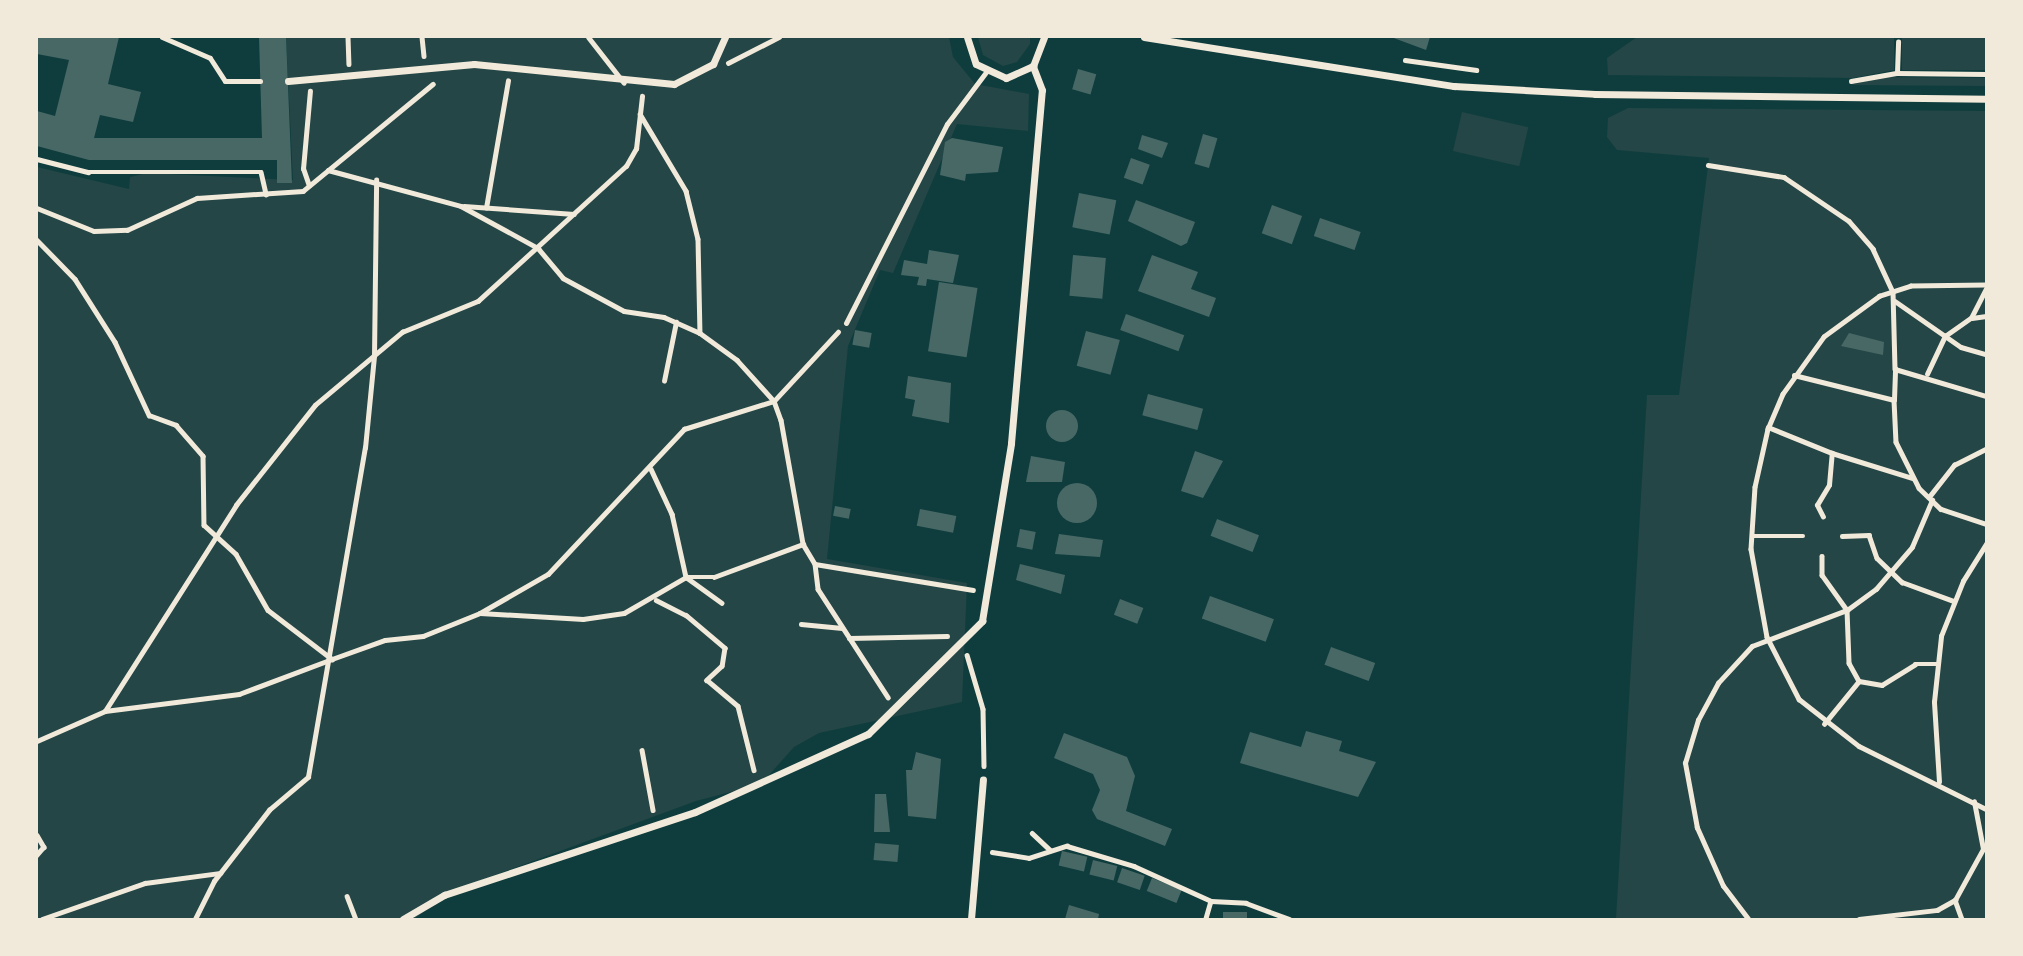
<!DOCTYPE html>
<style>
body{margin:0}
#map{position:relative;width:2023px;height:956px;overflow:hidden;background:#0f3d3e;font-family:"PT Serif",serif}
div>[style]{position:absolute}
.green>*{inset:0;background:#244646;transform-origin:0 0}
.building>*{inset:0;background:#486865;transform-origin:0 0}
.round{border-radius:50%}
.path>*{height:4.5px;margin:-2.25px;padding:0 2.25px;transform-origin:2.25px;border-radius:2.25px;background:#f1e9da}
.service>*{height:5px;margin:-2.5px;padding:0 2.5px;transform-origin:2.5px;border-radius:2.5px;background:#f1e9da}
.minor>*{height:7px;margin:-3.5px;padding:0 3.5px;transform-origin:3.5px;border-radius:3.5px;background:#f1e9da}
span{translate:-50% -50%;white-space:nowrap;text-align:center;line-height:1.15;-webkit-text-stroke:5px #f1e9da;paint-order:stroke}
.frame{position:absolute;inset:0;border:38px solid #f1e9da;pointer-events:none}
</style>
<div id="map">
<div class="green">
<i style="clip-path:polygon(286px 37px,949px 37px,953px 57px,975px 84px,1029px 94px,1028px 131px,957px 124px,893px 273px,880px 270px,848px 346px,827px 559px,967px 583px,962px 702px,819px 733px,794px 747px,761px 784px,696px 801px,454px 890px,414px 919px,37px 919px,37px 167px,129px 189px,130px 177px,147px 173px,293px 180px)"></i>
<i style="clip-path:polygon(978px 37px,1030px 37px,1030px 44px,1017px 62px,1003px 66px,983px 55px)"></i>
<i style="clip-path:polygon(1637px 37px,1894px 37px,1894px 70px,1853px 78px,1608px 75px,1607px 58px)"></i>
<i style="left:1902px;top:37px;width:84px;height:33px"></i>
<i style="clip-path:polygon(1881px 77px,1986px 78px,1986px 86px,1851px 85px)"></i>
<i style="clip-path:polygon(1628px 108px,1986px 111px,1986px 919px,1616px 919px,1647px 395px,1679px 395px,1709px 158px,1617px 150px,1607px 137px,1608px 118px)"></i>
<i style="left:1462px;top:112px;width:68px;height:40px;rotate:13deg"></i>
</div>
<div class="building">
<i style="clip-path:polygon(37px 37px,119px 37px,108px 84px,141px 92px,133px 122px,100px 115px,94px 138px,262px 138px,259px 37px,286px 37px,292px 183px,277px 183px,277px 160px,89px 160px,37px 146px,37px 111px,55px 116px,69px 60px,37px 54px)"></i>
<i style="clip-path:polygon(1391px 37px,1430px 37px,1426px 50px)"></i>
<i style="left:1078px;top:69px;width:19px;height:21px;rotate:16deg"></i>
<i style="left:1203px;top:134px;width:15px;height:31px;rotate:16deg"></i>
<i style="clip-path:polygon(1142px 135px,1168px 143px,1162px 158px,1138px 149px)"></i>
<i style="clip-path:polygon(952px 138px,1003px 147px,998px 172px,966px 174px,965px 181px,940px 175px,945px 142px)"></i>
<i style="left:1131px;top:158px;width:20px;height:21px;rotate:20deg"></i>
<i style="left:1079px;top:193px;width:38px;height:35px;rotate:11deg"></i>
<i style="clip-path:polygon(1136px 200px,1195px 222px,1187px 243px,1181px 246px,1128px 221px)"></i>
<i style="left:1272px;top:205px;width:32px;height:30px;rotate:20deg"></i>
<i style="left:1320px;top:218px;width:43px;height:19px;rotate:19deg"></i>
<i style="clip-path:polygon(929px 250px,959px 255px,953px 283px,927px 279px,926px 286px,917px 285px,919px 277px,901px 275px,904px 260px,927px 264px)"></i>
<i style="left:1073px;top:255px;width:33px;height:41px;rotate:5deg"></i>
<i style="clip-path:polygon(1152px 255px,1198px 272px,1191px 289px,1216px 298px,1209px 317px,1138px 291px)"></i>
<i style="left:939px;top:282px;width:39px;height:70px;rotate:9deg"></i>
<i style="left:1126px;top:314px;width:62px;height:17px;rotate:20deg"></i>
<i style="left:855px;top:330px;width:17px;height:15px;rotate:10deg"></i>
<i style="left:1086px;top:331px;width:35px;height:36px;rotate:15deg"></i>
<i style="clip-path:polygon(1849px 333px,1884px 342px,1883px 355px,1841px 346px)"></i>
<i style="clip-path:polygon(908px 376px,951px 383px,949px 423px,912px 416px,915px 400px,905px 398px)"></i>
<i style="left:1148px;top:394px;width:57px;height:22px;rotate:15deg"></i>
<i class="round" style="left:1046px;top:410px;width:32px;height:32px"></i>
<i style="clip-path:polygon(1195px 451px,1223px 461px,1203px 498px,1181px 491px)"></i>
<i style="clip-path:polygon(1031px 456px,1065px 462px,1062px 482px,1026px 482px)"></i>
<i class="round" style="left:1057px;top:483px;width:40px;height:40px"></i>
<i style="left:835px;top:506px;width:16px;height:10px;rotate:11deg"></i>
<i style="left:920px;top:509px;width:37px;height:17px;rotate:11deg"></i>
<i style="left:1217px;top:519px;width:45px;height:18px;rotate:21deg"></i>
<i style="left:1020px;top:529px;width:16px;height:18px;rotate:11deg"></i>
<i style="clip-path:polygon(1059px 534px,1103px 540px,1100px 557px,1055px 554px)"></i>
<i style="clip-path:polygon(1020px 564px,1065px 575px,1061px 594px,1016px 580px)"></i>
<i style="left:1210px;top:596px;width:68px;height:24px;rotate:20deg"></i>
<i style="left:1120px;top:599px;width:25px;height:17px;rotate:21deg"></i>
<i style="left:1331px;top:647px;width:47px;height:19px;rotate:20deg"></i>
<i style="clip-path:polygon(1306px 731px,1342px 741px,1339px 751px,1376px 762px,1358px 797px,1240px 763px,1250px 732px,1301px 747px)"></i>
<i style="clip-path:polygon(1064px 733px,1127px 757px,1135px 776px,1126px 811px,1172px 829px,1165px 846px,1097px 819px,1092px 810px,1100px 790px,1093px 774px,1054px 758px)"></i>
<i style="clip-path:polygon(916px 752px,941px 759px,936px 819px,908px 816px,906px 770px,912px 770px)"></i>
<i style="clip-path:polygon(875px 794px,886px 794px,890px 832px,874px 832px)"></i>
<i style="left:875px;top:843px;width:24px;height:17px;rotate:5deg"></i>
<i style="left:1062px;top:851px;width:26px;height:15px;rotate:13deg"></i>
<i style="left:1093px;top:860px;width:25px;height:15px;rotate:14deg"></i>
<i style="left:1122px;top:868px;width:24px;height:15px;rotate:19deg"></i>
<i style="left:1152px;top:878px;width:32px;height:14px;rotate:22deg"></i>
<i style="clip-path:polygon(1069px 905px,1099px 914px,1098px 919px,1065px 919px)"></i>
<i style="left:1223px;top:912px;width:24px;height:7px"></i>
</div>
<div class="path">
<i style="left:348px;top:37px;width:27px;rotate:88deg"></i>
<i style="left:422px;top:37px;width:19px;rotate:84deg"></i>
<i style="left:1405px;top:60px;width:72px;rotate:8deg"></i>
<i style="left:728px;top:63px;width:57px;rotate:-27deg"></i>
<i style="left:1897px;top:73px;width:31px;rotate:-88deg"></i>
<i style="left:1851px;top:81px;width:47px;rotate:-9.9deg"></i>
<i style="left:1897px;top:73px;width:89px;rotate:0.6deg"></i>
<i style="left:640px;top:114px;width:90px;rotate:59.1deg"></i>
<i style="left:686px;top:191px;width:49px;rotate:76deg"></i>
<i style="left:698px;top:239px;width:94px;rotate:88.8deg"></i>
<i style="left:37px;top:159px;width:53px;rotate:14.3deg"></i>
<i style="left:88px;top:172px;width:173px"></i>
<i style="left:261px;top:172px;width:23px;rotate:77deg"></i>
<i style="left:1708px;top:165px;width:77px;rotate:9deg"></i>
<i style="left:1784px;top:177px;width:78px;rotate:34.1deg"></i>
<i style="left:1849px;top:221px;width:37px;rotate:49deg"></i>
<i style="left:1873px;top:249px;width:47px;rotate:65.1deg"></i>
<i style="left:1893px;top:292px;width:77px;rotate:88.5deg"></i>
<i style="left:1895px;top:369px;width:95px;rotate:16.5deg"></i>
<i style="left:328px;top:170px;width:138px;rotate:15.1deg"></i>
<i style="left:461px;top:206px;width:88px;rotate:28.6deg"></i>
<i style="left:538px;top:248px;width:39px;rotate:50deg"></i>
<i style="left:563px;top:278px;width:69px;rotate:28.4deg"></i>
<i style="left:624px;top:311px;width:40px;rotate:8.5deg"></i>
<i style="left:664px;top:317px;width:39px;rotate:24deg"></i>
<i style="left:700px;top:333px;width:46px;rotate:36.1deg"></i>
<i style="left:737px;top:360px;width:55px;rotate:47.9deg"></i>
<i style="left:774px;top:401px;width:20px;rotate:70deg"></i>
<i style="left:781px;top:420px;width:126px;rotate:79.9deg"></i>
<i style="left:309px;top:186px;width:18px;rotate:-109deg"></i>
<i style="left:303px;top:169px;width:78px;rotate:-84.9deg"></i>
<i style="left:464px;top:206px;width:110px;rotate:4.2deg"></i>
<i style="left:37px;top:208px;width:61px;rotate:22deg"></i>
<i style="left:94px;top:231px;width:33px;rotate:-2deg"></i>
<i style="left:127px;top:230px;width:77px;rotate:-24.6deg"></i>
<i style="left:197px;top:198px;width:106px;rotate:-3.8deg"></i>
<i style="left:303px;top:191px;width:168px;rotate:-39.5deg"></i>
<i style="left:486px;top:208px;width:129px;rotate:-80.2deg"></i>
<i style="left:37px;top:240px;width:54px;rotate:45.7deg"></i>
<i style="left:75px;top:279px;width:75px;rotate:57.6deg"></i>
<i style="left:115px;top:342px;width:81px;rotate:65deg"></i>
<i style="left:149px;top:415px;width:29px;rotate:20deg"></i>
<i style="left:176px;top:425px;width:41px;rotate:48.9deg"></i>
<i style="left:203px;top:456px;width:69px;rotate:89.2deg"></i>
<i style="left:204px;top:525px;width:43px;rotate:42.2deg"></i>
<i style="left:236px;top:554px;width:64px;rotate:60.3deg"></i>
<i style="left:268px;top:610px;width:81px;rotate:37.4deg"></i>
<i style="left:332px;top:659px;width:56px;rotate:-19.7deg"></i>
<i style="left:385px;top:640px;width:38px;rotate:-6deg"></i>
<i style="left:423px;top:636px;width:61px;rotate:-22deg"></i>
<i style="left:480px;top:613px;width:103px;rotate:3.3deg"></i>
<i style="left:583px;top:619px;width:41px;rotate:-8.3deg"></i>
<i style="left:624px;top:613px;width:72px;rotate:-30.1deg"></i>
<i style="left:686px;top:577px;width:28px"></i>
<i style="left:714px;top:577px;width:95px;rotate:-20.3deg"></i>
<i style="left:803px;top:544px;width:23px;rotate:59deg"></i>
<i style="left:815px;top:564px;width:160px;rotate:9.3deg"></i>
<i style="left:1986px;top:285px;width:75px;rotate:179.2deg"></i>
<i style="left:1911px;top:286px;width:33px;rotate:162deg"></i>
<i style="left:1880px;top:296px;width:69px;rotate:143.8deg"></i>
<i style="left:1824px;top:337px;width:70px;rotate:125.7deg"></i>
<i style="left:1783px;top:394px;width:38px;rotate:113deg"></i>
<i style="left:1768px;top:429px;width:59px;rotate:102.6deg"></i>
<i style="left:1755px;top:487px;width:62px;rotate:93.7deg"></i>
<i style="left:1751px;top:549px;width:89px;rotate:79.7deg"></i>
<i style="left:1767px;top:637px;width:70px;rotate:62.7deg"></i>
<i style="left:1799px;top:699px;width:76px;rotate:38.1deg"></i>
<i style="left:1859px;top:746px;width:142px;rotate:26.4deg"></i>
<i style="left:1895px;top:301px;width:80px;rotate:34.9deg"></i>
<i style="left:1961px;top:347px;width:26px;rotate:16deg"></i>
<i style="left:1972px;top:318px;width:14px;rotate:-8deg"></i>
<i style="left:1927px;top:374px;width:42px;rotate:-64.7deg"></i>
<i style="left:1945px;top:336px;width:32px;rotate:-35deg"></i>
<i style="left:1971px;top:318px;width:33px;rotate:-63deg"></i>
<i style="left:1794px;top:375px;width:103px;rotate:14deg"></i>
<i style="left:1894px;top:400px;width:31px;rotate:-88deg"></i>
<i style="left:664px;top:381px;width:60px;rotate:-78.5deg"></i>
<i style="left:1894px;top:400px;width:42px;rotate:87.3deg"></i>
<i style="left:1896px;top:442px;width:51px;rotate:63.4deg"></i>
<i style="left:1919px;top:488px;width:30px;rotate:44deg"></i>
<i style="left:1941px;top:509px;width:47px;rotate:18.4deg"></i>
<i style="left:1768px;top:427px;width:69px;rotate:22.1deg"></i>
<i style="left:651px;top:469px;width:50px;rotate:65deg"></i>
<i style="left:672px;top:514px;width:65px;rotate:77.5deg"></i>
<i style="left:686px;top:577px;width:44px;rotate:35.8deg"></i>
<i style="left:1929px;top:497px;width:41px;rotate:-52deg"></i>
<i style="left:1954px;top:465px;width:36px;rotate:-27deg"></i>
<i style="left:1823px;top:517px;width:13px;rotate:-117deg"></i>
<i style="left:1817px;top:505px;width:23px;rotate:-59deg"></i>
<i style="left:1829px;top:485px;width:32px;rotate:-85deg"></i>
<i style="left:1832px;top:453px;width:85px;rotate:17.2deg"></i>
<i style="left:1752px;top:536px;width:51px"></i>
<i style="left:1842px;top:536px;width:27px;rotate:-2deg"></i>
<i style="left:1869px;top:535px;width:24px;rotate:71deg"></i>
<i style="left:1877px;top:558px;width:35px;rotate:44deg"></i>
<i style="left:1902px;top:582px;width:55px;rotate:20.1deg"></i>
<i style="left:1822px;top:556px;width:19px;rotate:90deg"></i>
<i style="left:1822px;top:575px;width:43px;rotate:54.5deg"></i>
<i style="left:1847px;top:610px;width:53px;rotate:87.8deg"></i>
<i style="left:1849px;top:663px;width:21px;rotate:61deg"></i>
<i style="left:815px;top:564px;width:25px;rotate:83deg"></i>
<i style="left:818px;top:589px;width:129px;rotate:57.1deg"></i>
<i style="left:656px;top:600px;width:34px;rotate:27deg"></i>
<i style="left:686px;top:615px;width:51px;rotate:40.2deg"></i>
<i style="left:725px;top:648px;width:18px;rotate:99deg"></i>
<i style="left:722px;top:666px;width:21px;rotate:137deg"></i>
<i style="left:707px;top:680px;width:40px;rotate:40deg"></i>
<i style="left:738px;top:706px;width:66px;rotate:76deg"></i>
<i style="left:480px;top:613px;width:78px;rotate:-29.8deg"></i>
<i style="left:548px;top:574px;width:199px;rotate:-46.8deg"></i>
<i style="left:684px;top:429px;width:94px;rotate:-17.3deg"></i>
<i style="left:774px;top:401px;width:94px;rotate:-47.2deg"></i>
<i style="left:801px;top:624px;width:41px;rotate:5.6deg"></i>
<i style="left:849px;top:638px;width:98px;rotate:-1.2deg"></i>
<i style="left:967px;top:655px;width:56px;rotate:73.5deg"></i>
<i style="left:983px;top:709px;width:57px;rotate:89deg"></i>
<i style="left:105px;top:711px;width:135px;rotate:-7.2deg"></i>
<i style="left:239px;top:694px;width:99px;rotate:-20.6deg"></i>
<i style="left:1824px;top:724px;width:55px;rotate:-50.9deg"></i>
<i style="left:1859px;top:681px;width:23px;rotate:10deg"></i>
<i style="left:1882px;top:685px;width:39px;rotate:-32deg"></i>
<i style="left:1915px;top:664px;width:22px"></i>
<i style="left:37px;top:741px;width:74px;rotate:-23.8deg"></i>
<i style="left:105px;top:711px;width:244px;rotate:-57.5deg"></i>
<i style="left:236px;top:505px;width:127px;rotate:-51.7deg"></i>
<i style="left:315px;top:405px;width:114px;rotate:-40deg"></i>
<i style="left:402px;top:332px;width:82px;rotate:-22.2deg"></i>
<i style="left:478px;top:301px;width:200px;rotate:-42.4deg"></i>
<i style="left:626px;top:166px;width:20px;rotate:-60deg"></i>
<i style="left:636px;top:149px;width:53px;rotate:-83.5deg"></i>
<i style="left:642px;top:750px;width:61px;rotate:79.6deg"></i>
<i style="left:1939px;top:782px;width:80px;rotate:-93.6deg"></i>
<i style="left:1934px;top:702px;width:66px;rotate:-83.9deg"></i>
<i style="left:1941px;top:636px;width:59px;rotate:-68.2deg"></i>
<i style="left:1963px;top:581px;width:44px;rotate:-58.1deg"></i>
<i style="left:1032px;top:833px;width:25px;rotate:43deg"></i>
<i style="left:37px;top:835px;width:14px;rotate:60deg"></i>
<i style="left:44px;top:847px;width:11px;rotate:131deg"></i>
<i style="left:992px;top:852px;width:37px;rotate:9deg"></i>
<i style="left:1029px;top:858px;width:40px;rotate:-18deg"></i>
<i style="left:1067px;top:846px;width:70px;rotate:16.6deg"></i>
<i style="left:1134px;top:866px;width:85px;rotate:24.4deg"></i>
<i style="left:1211px;top:901px;width:19px;rotate:106deg"></i>
<i style="left:347px;top:896px;width:25px;rotate:69deg"></i>
<i style="left:1955px;top:900px;width:20px;rotate:70deg"></i>
<i style="left:1211px;top:901px;width:35px;rotate:3deg"></i>
<i style="left:1246px;top:903px;width:46px;rotate:20.4deg"></i>
<i style="left:42px;top:919px;width:109px;rotate:-19.3deg"></i>
<i style="left:145px;top:883px;width:76px;rotate:-7.6deg"></i>
<i style="left:195px;top:919px;width:42px;rotate:-63.4deg"></i>
<i style="left:214px;top:881px;width:90px;rotate:-52.2deg"></i>
<i style="left:269px;top:810px;width:51px;rotate:-40.2deg"></i>
<i style="left:308px;top:777px;width:334px;rotate:-80.2deg"></i>
<i style="left:365px;top:448px;width:92px;rotate:-84.4deg"></i>
<i style="left:374px;top:356px;width:176px;rotate:-89.3deg"></i>
<i style="left:1748px;top:919px;width:41px;rotate:-127.1deg"></i>
<i style="left:1723px;top:886px;width:64px;rotate:-114.1deg"></i>
<i style="left:1697px;top:828px;width:66px;rotate:-100.5deg"></i>
<i style="left:1685px;top:763px;width:45px;rotate:-73.2deg"></i>
<i style="left:1698px;top:720px;width:42px;rotate:-61.6deg"></i>
<i style="left:1718px;top:683px;width:50px;rotate:-47.4deg"></i>
<i style="left:1752px;top:646px;width:102px;rotate:-20.8deg"></i>
<i style="left:1847px;top:610px;width:36px;rotate:-36deg"></i>
<i style="left:1876px;top:589px;width:55px;rotate:-49.4deg"></i>
<i style="left:1912px;top:547px;width:51px;rotate:-66.9deg"></i>
<i style="left:1859px;top:919px;width:79px;rotate:-6.6deg"></i>
<i style="left:1937px;top:910px;width:21px;rotate:-29deg"></i>
<i style="left:1955px;top:900px;width:58px;rotate:-61.2deg"></i>
<i style="left:1983px;top:849px;width:48px;rotate:-100.8deg"></i>
</div>
<div class="service">
<i style="left:162px;top:37px;width:52px;rotate:23.6deg"></i>
<i style="left:210px;top:58px;width:27px;rotate:57deg"></i>
<i style="left:225px;top:81px;width:35px"></i>
<i style="left:588px;top:37px;width:58px;rotate:52deg"></i>
<i style="left:846px;top:323px;width:223px;rotate:-63.1deg"></i>
<i style="left:947px;top:124px;width:65px;rotate:-53.1deg"></i>
</div>
<div class="minor">
<i style="left:967px;top:37px;width:28px;rotate:72deg"></i>
<i style="left:976px;top:64px;width:33px;rotate:25deg"></i>
<i style="left:1006px;top:78px;width:30px;rotate:-24deg"></i>
<i style="left:1033px;top:66px;width:31px;rotate:-69deg"></i>
<i style="left:1144px;top:37px;width:314px;rotate:9deg"></i>
<i style="left:1454px;top:86px;width:141px;rotate:3.2deg"></i>
<i style="left:1595px;top:94px;width:391px;rotate:0.7deg"></i>
<i style="left:288px;top:81px;width:187px;rotate:-5.2deg"></i>
<i style="left:474px;top:64px;width:201px;rotate:5.7deg"></i>
<i style="left:674px;top:84px;width:44px;rotate:-27.1deg"></i>
<i style="left:713px;top:64px;width:30px;rotate:-66deg"></i>
<i style="left:403px;top:919px;width:48px;rotate:-30.3deg"></i>
<i style="left:444px;top:895px;width:264px;rotate:-18.3deg"></i>
<i style="left:695px;top:812px;width:190px;rotate:-24.3deg"></i>
<i style="left:868px;top:734px;width:161px;rotate:-44.7deg"></i>
<i style="left:982px;top:621px;width:180px;rotate:-80.7deg"></i>
<i style="left:1011px;top:443px;width:354px;rotate:-85deg"></i>
<i style="left:1042px;top:90px;width:26px;rotate:-111deg"></i>
<i style="left:971px;top:919px;width:140px;rotate:-85.1deg"></i>
</div>
<div class="frame"></div>
</div>
